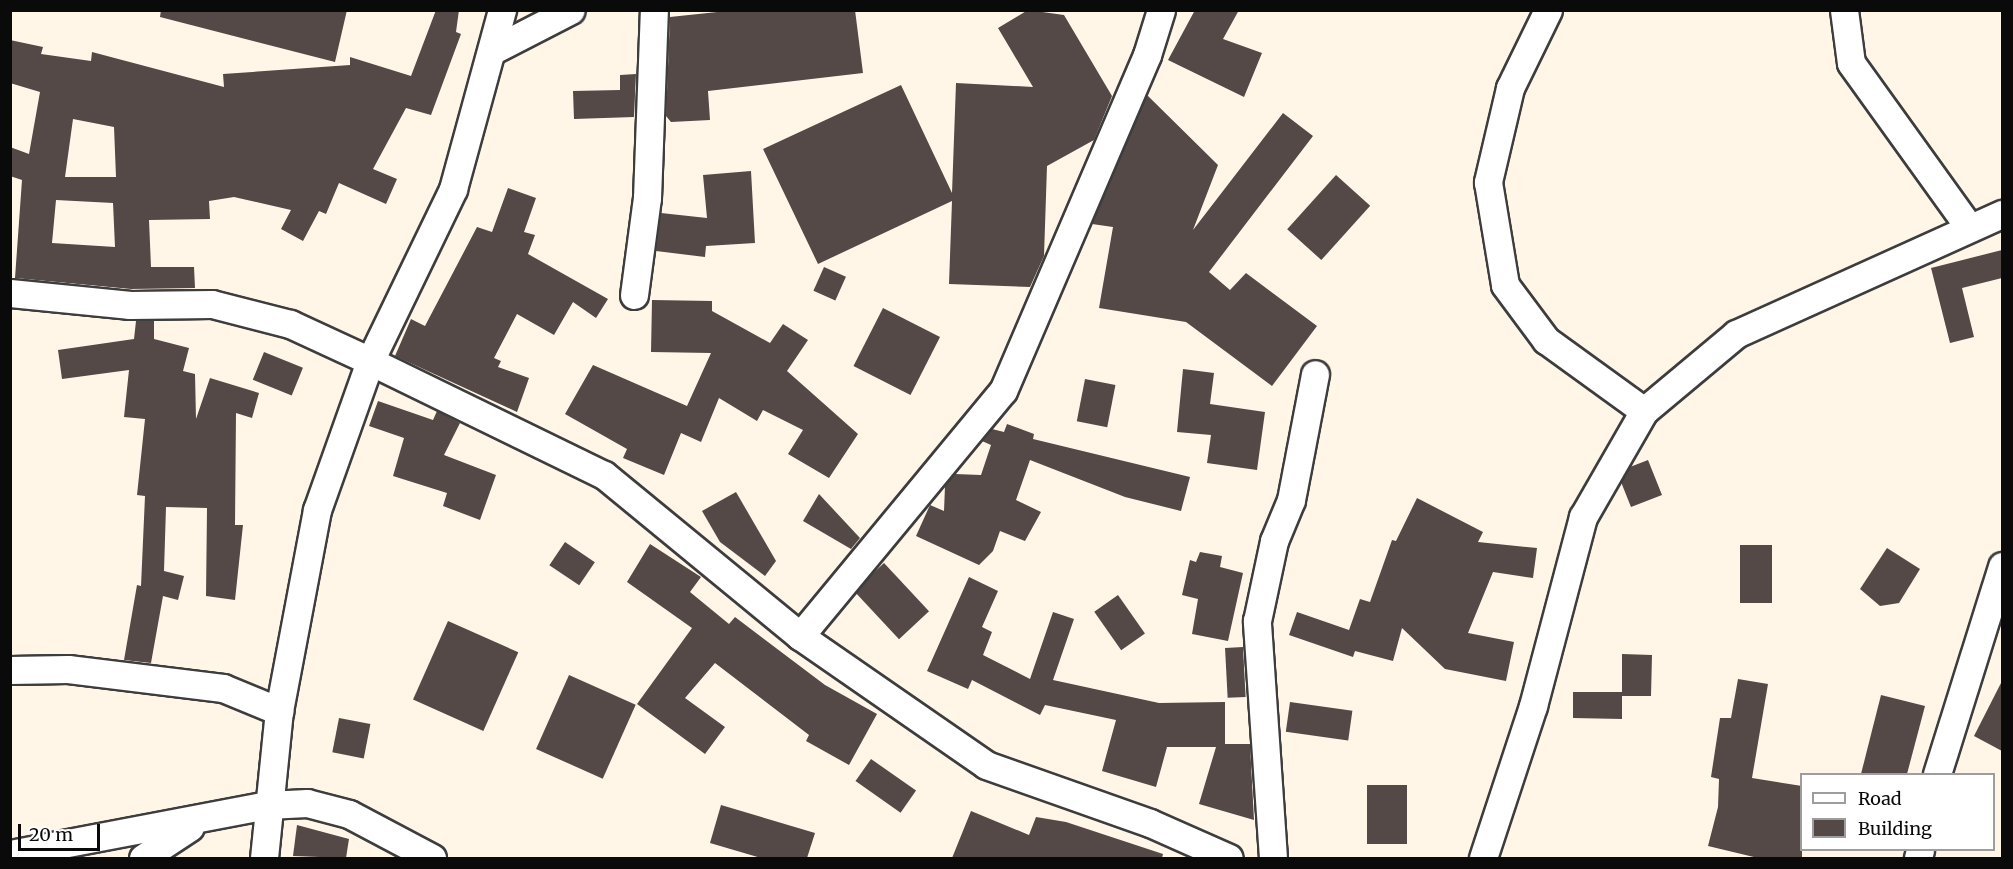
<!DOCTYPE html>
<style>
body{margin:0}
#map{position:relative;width:2013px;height:869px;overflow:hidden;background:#fff6e8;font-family:Merriweather,serif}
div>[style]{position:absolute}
.building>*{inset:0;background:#544946;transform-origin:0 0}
.roads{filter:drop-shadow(2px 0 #3d3d3d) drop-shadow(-2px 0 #3d3d3d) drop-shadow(0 2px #3d3d3d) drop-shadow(0 -2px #3d3d3d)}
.minor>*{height:27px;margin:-13.5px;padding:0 13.5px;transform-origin:13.5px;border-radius:13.5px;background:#fff}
span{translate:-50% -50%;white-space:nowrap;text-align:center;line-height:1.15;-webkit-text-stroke:6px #fff;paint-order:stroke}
.frame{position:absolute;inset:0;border:12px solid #0a0a0a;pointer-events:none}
.legend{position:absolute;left:1800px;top:773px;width:195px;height:78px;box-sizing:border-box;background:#fff;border:2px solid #9d9d9d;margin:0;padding:8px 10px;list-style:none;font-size:18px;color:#0a0a0a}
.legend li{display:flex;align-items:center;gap:12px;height:30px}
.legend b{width:30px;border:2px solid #9d9d9d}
.scale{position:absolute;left:18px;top:824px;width:82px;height:27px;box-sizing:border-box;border:3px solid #0a0a0a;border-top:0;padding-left:8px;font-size:18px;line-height:21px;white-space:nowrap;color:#0a0a0a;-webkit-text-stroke:4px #fff;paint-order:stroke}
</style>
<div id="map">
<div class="building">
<i style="clip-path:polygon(161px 10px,347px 10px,335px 62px,160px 17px)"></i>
<i style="clip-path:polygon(evenodd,436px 10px,459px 10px,456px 32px,461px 34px,431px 115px,406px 108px,373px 169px,397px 179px,386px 204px,339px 183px,326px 214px,319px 211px,303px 241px,281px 229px,291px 210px,234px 197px,209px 201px,210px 219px,149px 220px,151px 267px,194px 267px,195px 288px,131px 289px,15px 278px,22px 180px,10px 176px,10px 147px,29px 154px,40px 92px,10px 83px,10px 40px,43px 47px,41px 54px,91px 61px,92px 52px,224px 87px,223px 74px,350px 65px,350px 57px,411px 76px,436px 10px,73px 119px,114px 127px,116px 177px,65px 177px,73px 119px,436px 10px,56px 200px,113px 203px,115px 247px,52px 243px,56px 200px)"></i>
<i style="clip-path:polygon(736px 10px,855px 10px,863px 73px,708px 91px,710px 120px,671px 122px,666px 116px,670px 17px)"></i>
<i style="clip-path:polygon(1028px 10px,1064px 15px,1112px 96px,1094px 140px,1047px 166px,1044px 256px,1030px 287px,949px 284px,952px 201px,818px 264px,763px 149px,901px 85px,952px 193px,956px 83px,1033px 87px,998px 28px)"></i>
<i style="clip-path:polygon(1195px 10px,1239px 10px,1223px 39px,1262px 53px,1244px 97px,1168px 60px)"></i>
<i style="clip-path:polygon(636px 74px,634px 117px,574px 119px,573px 91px,620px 90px,620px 75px)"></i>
<i style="clip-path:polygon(1147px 95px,1218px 165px,1193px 230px,1283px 113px,1313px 136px,1209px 272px,1230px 290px,1246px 273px,1317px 326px,1272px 386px,1186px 322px,1099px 308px,1113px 227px,1092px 224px)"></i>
<i style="clip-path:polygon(751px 171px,755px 243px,706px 246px,705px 257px,656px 251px,661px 213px,707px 218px,703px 175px)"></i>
<i style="left:1336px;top:175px;width:46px;height:73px;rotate:42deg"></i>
<i style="clip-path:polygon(508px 188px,536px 198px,524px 232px,535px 235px,528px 254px,608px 299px,596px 318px,573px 302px,554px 335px,517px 314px,494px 358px,501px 361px,498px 367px,529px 378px,517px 412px,395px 356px,411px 319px,425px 326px,477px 227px,492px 232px)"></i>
<i style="clip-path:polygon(2002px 250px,2002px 278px,1962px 288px,1974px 337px,1950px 343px,1931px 268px)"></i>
<i style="left:824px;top:267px;width:24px;height:26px;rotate:24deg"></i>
<i style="clip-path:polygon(652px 300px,712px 301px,712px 311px,770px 343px,783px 324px,808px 340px,787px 371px,858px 434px,829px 478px,788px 454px,803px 430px,763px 410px,757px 421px,719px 398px,701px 442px,681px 433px,664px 475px,623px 458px,627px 449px,565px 414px,593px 365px,687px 406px,711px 353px,651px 352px)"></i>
<i style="left:883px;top:308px;width:64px;height:65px;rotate:27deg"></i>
<i style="clip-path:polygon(154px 320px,154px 339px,189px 348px,183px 371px,195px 374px,196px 419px,210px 378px,259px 393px,252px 418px,236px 413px,235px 525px,243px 525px,235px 600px,206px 596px,207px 508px,166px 507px,164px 571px,184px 576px,178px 600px,163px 596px,151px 663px,124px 660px,137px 585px,141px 586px,145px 496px,137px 495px,145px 419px,124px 417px,129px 370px,62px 379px,58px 350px,134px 339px,136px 321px)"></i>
<i style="left:264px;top:352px;width:42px;height:30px;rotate:22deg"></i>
<i style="clip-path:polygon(1183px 369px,1214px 373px,1210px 404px,1265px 412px,1257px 470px,1207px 463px,1211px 435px,1177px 432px)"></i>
<i style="left:1085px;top:379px;width:31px;height:43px;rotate:11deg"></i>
<i style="clip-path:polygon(378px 401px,433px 420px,437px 411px,460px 423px,444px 455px,496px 475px,480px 520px,443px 506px,447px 493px,393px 476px,404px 438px,369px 426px)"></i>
<i style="clip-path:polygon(1007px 424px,1034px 434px,1033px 439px,1190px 477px,1181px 511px,1125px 497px,1030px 460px,1016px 500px,1041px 512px,1025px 541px,1000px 531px,993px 551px,979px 565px,916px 536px,930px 505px,944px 511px,945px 486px,955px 474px,981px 475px,991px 445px,982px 441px,992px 429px,1004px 432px)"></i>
<i style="clip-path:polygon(1648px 460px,1662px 495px,1631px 507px,1621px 482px,1630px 467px)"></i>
<i style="clip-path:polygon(736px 492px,776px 561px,765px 576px,720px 542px,702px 511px)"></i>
<i style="clip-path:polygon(819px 494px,860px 538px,851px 549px,803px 521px)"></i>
<i style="clip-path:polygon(1417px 498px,1483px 532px,1478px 542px,1537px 548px,1533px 578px,1493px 572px,1468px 633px,1514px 642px,1506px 681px,1445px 669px,1402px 628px,1393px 661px,1355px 651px,1353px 657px,1289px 635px,1297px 612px,1349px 630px,1360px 599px,1370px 602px,1392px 540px,1396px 541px)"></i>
<i style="left:565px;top:542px;width:36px;height:28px;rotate:34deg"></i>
<i style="clip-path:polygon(650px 544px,701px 577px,690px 592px,729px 624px,735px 617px,825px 685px,877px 714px,849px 765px,806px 741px,809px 735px,715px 663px,685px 698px,725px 727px,705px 754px,637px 704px,692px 628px,627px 582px)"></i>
<i style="left:1740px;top:545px;width:32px;height:58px"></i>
<i style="clip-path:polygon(1887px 548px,1920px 569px,1899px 603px,1880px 606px,1860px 589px)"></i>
<i style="clip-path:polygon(1200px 552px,1222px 556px,1220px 567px,1243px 573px,1228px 641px,1192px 634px,1198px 599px,1182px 595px,1190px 560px,1196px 562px)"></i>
<i style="left:884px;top:563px;width:66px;height:41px;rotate:47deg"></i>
<i style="clip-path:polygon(969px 577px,998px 591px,982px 627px,992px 632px,983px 655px,1030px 679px,1053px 612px,1074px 619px,1053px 680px,1159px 703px,1225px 702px,1225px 744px,1250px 744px,1254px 820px,1199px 804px,1216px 747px,1167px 747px,1156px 787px,1102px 771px,1116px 720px,1045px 705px,1040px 715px,972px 680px,968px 689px,927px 671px)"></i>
<i style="left:1118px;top:595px;width:47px;height:29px;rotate:55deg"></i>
<i style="left:448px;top:621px;width:77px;height:86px;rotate:24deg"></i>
<i style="left:1243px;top:647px;width:50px;height:18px;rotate:87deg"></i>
<i style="clip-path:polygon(1622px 654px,1652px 655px,1651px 696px,1622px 696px,1622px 719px,1573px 718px,1573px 692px,1622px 692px)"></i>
<i style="left:569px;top:675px;width:73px;height:81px;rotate:24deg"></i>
<i style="clip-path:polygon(1738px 679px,1768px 684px,1752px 778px,1802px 786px,1802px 858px,1758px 858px,1708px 846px,1718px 807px,1719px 779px,1711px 777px,1720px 718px,1731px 718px)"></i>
<i style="clip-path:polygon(2002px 681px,2002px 751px,1974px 736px)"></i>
<i style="clip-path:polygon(1881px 695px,1925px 706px,1907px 774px,1861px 774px)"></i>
<i style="left:1290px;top:702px;width:63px;height:30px;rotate:8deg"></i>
<i style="left:339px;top:718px;width:32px;height:35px;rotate:11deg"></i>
<i style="left:871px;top:759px;width:55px;height:27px;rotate:35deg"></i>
<i style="left:1407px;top:785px;width:59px;height:40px;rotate:90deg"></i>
<i style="clip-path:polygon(721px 805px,815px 833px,807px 858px,761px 858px,710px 843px)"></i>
<i style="clip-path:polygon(971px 811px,1029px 835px,1036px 817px,1066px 822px,1163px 854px,1162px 858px,952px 858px)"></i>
<i style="clip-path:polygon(297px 825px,349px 839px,346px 858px,293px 856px)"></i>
</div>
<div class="roads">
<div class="minor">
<i style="left:1548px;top:10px;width:87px;rotate:116deg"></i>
<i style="left:1510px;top:88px;width:97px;rotate:103.2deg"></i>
<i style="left:1488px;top:182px;width:104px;rotate:80.6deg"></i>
<i style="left:1505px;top:285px;width:69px;rotate:53.3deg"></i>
<i style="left:1546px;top:340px;width:121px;rotate:35.9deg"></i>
<i style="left:1844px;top:10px;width:53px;rotate:82.5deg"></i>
<i style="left:1851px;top:63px;width:201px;rotate:54.3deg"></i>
<i style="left:495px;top:49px;width:85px;rotate:-27.2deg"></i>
<i style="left:10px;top:293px;width:121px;rotate:5.7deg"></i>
<i style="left:130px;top:305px;width:82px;rotate:-0.7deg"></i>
<i style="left:212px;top:304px;width:81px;rotate:14.4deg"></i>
<i style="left:290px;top:324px;width:88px;rotate:24.8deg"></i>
<i style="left:370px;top:361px;width:260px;rotate:26deg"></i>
<i style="left:604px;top:475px;width:254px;rotate:39.4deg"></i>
<i style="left:800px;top:636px;width:226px;rotate:34.7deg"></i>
<i style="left:986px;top:765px;width:174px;rotate:19.5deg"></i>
<i style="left:1150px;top:823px;width:86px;rotate:23.9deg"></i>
<i style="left:634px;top:295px;width:98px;rotate:-82.4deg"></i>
<i style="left:647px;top:198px;width:188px;rotate:-87.9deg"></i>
<i style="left:800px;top:636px;width:318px;rotate:-50.4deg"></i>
<i style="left:1003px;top:391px;width:366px;rotate:-66.8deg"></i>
<i style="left:1147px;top:55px;width:47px;rotate:-72.7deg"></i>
<i style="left:10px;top:670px;width:58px;rotate:-1deg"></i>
<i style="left:68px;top:669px;width:156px;rotate:7deg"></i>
<i style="left:223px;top:688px;width:61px;rotate:22.3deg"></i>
<i style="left:1937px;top:774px;width:218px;rotate:-72.6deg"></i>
<i style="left:10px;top:854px;width:262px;rotate:-10.8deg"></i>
<i style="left:267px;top:805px;width:40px;rotate:-2.9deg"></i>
<i style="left:307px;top:803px;width:43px;rotate:14.7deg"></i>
<i style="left:349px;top:814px;width:94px;rotate:27.9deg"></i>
<i style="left:143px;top:858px;width:56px;rotate:-33.4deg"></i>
<i style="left:264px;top:858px;width:148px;rotate:-84.2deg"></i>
<i style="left:279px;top:711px;width:205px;rotate:-79.3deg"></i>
<i style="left:317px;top:510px;width:158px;rotate:-70.4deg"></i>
<i style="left:370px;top:361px;width:191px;rotate:-64.2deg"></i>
<i style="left:453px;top:189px;width:186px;rotate:-74.7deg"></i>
<i style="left:1273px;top:858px;width:238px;rotate:-93.9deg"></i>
<i style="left:1257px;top:621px;width:82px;rotate:-78deg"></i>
<i style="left:1274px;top:541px;width:44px;rotate:-67.5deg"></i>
<i style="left:1291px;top:500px;width:128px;rotate:-79.2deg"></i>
<i style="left:1483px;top:858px;width:160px;rotate:-71.8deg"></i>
<i style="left:1533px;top:706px;width:196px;rotate:-75.2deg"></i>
<i style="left:1583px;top:517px;width:122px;rotate:-60.1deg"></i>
<i style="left:1644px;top:411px;width:120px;rotate:-39.9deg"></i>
<i style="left:1736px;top:334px;width:292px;rotate:-24.3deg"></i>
<i style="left:1918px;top:858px;width:8px;rotate:-76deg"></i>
</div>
</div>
<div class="frame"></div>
<ul class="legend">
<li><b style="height:8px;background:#fff"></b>Road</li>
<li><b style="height:16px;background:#544946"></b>Building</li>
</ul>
<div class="scale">20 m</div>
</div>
